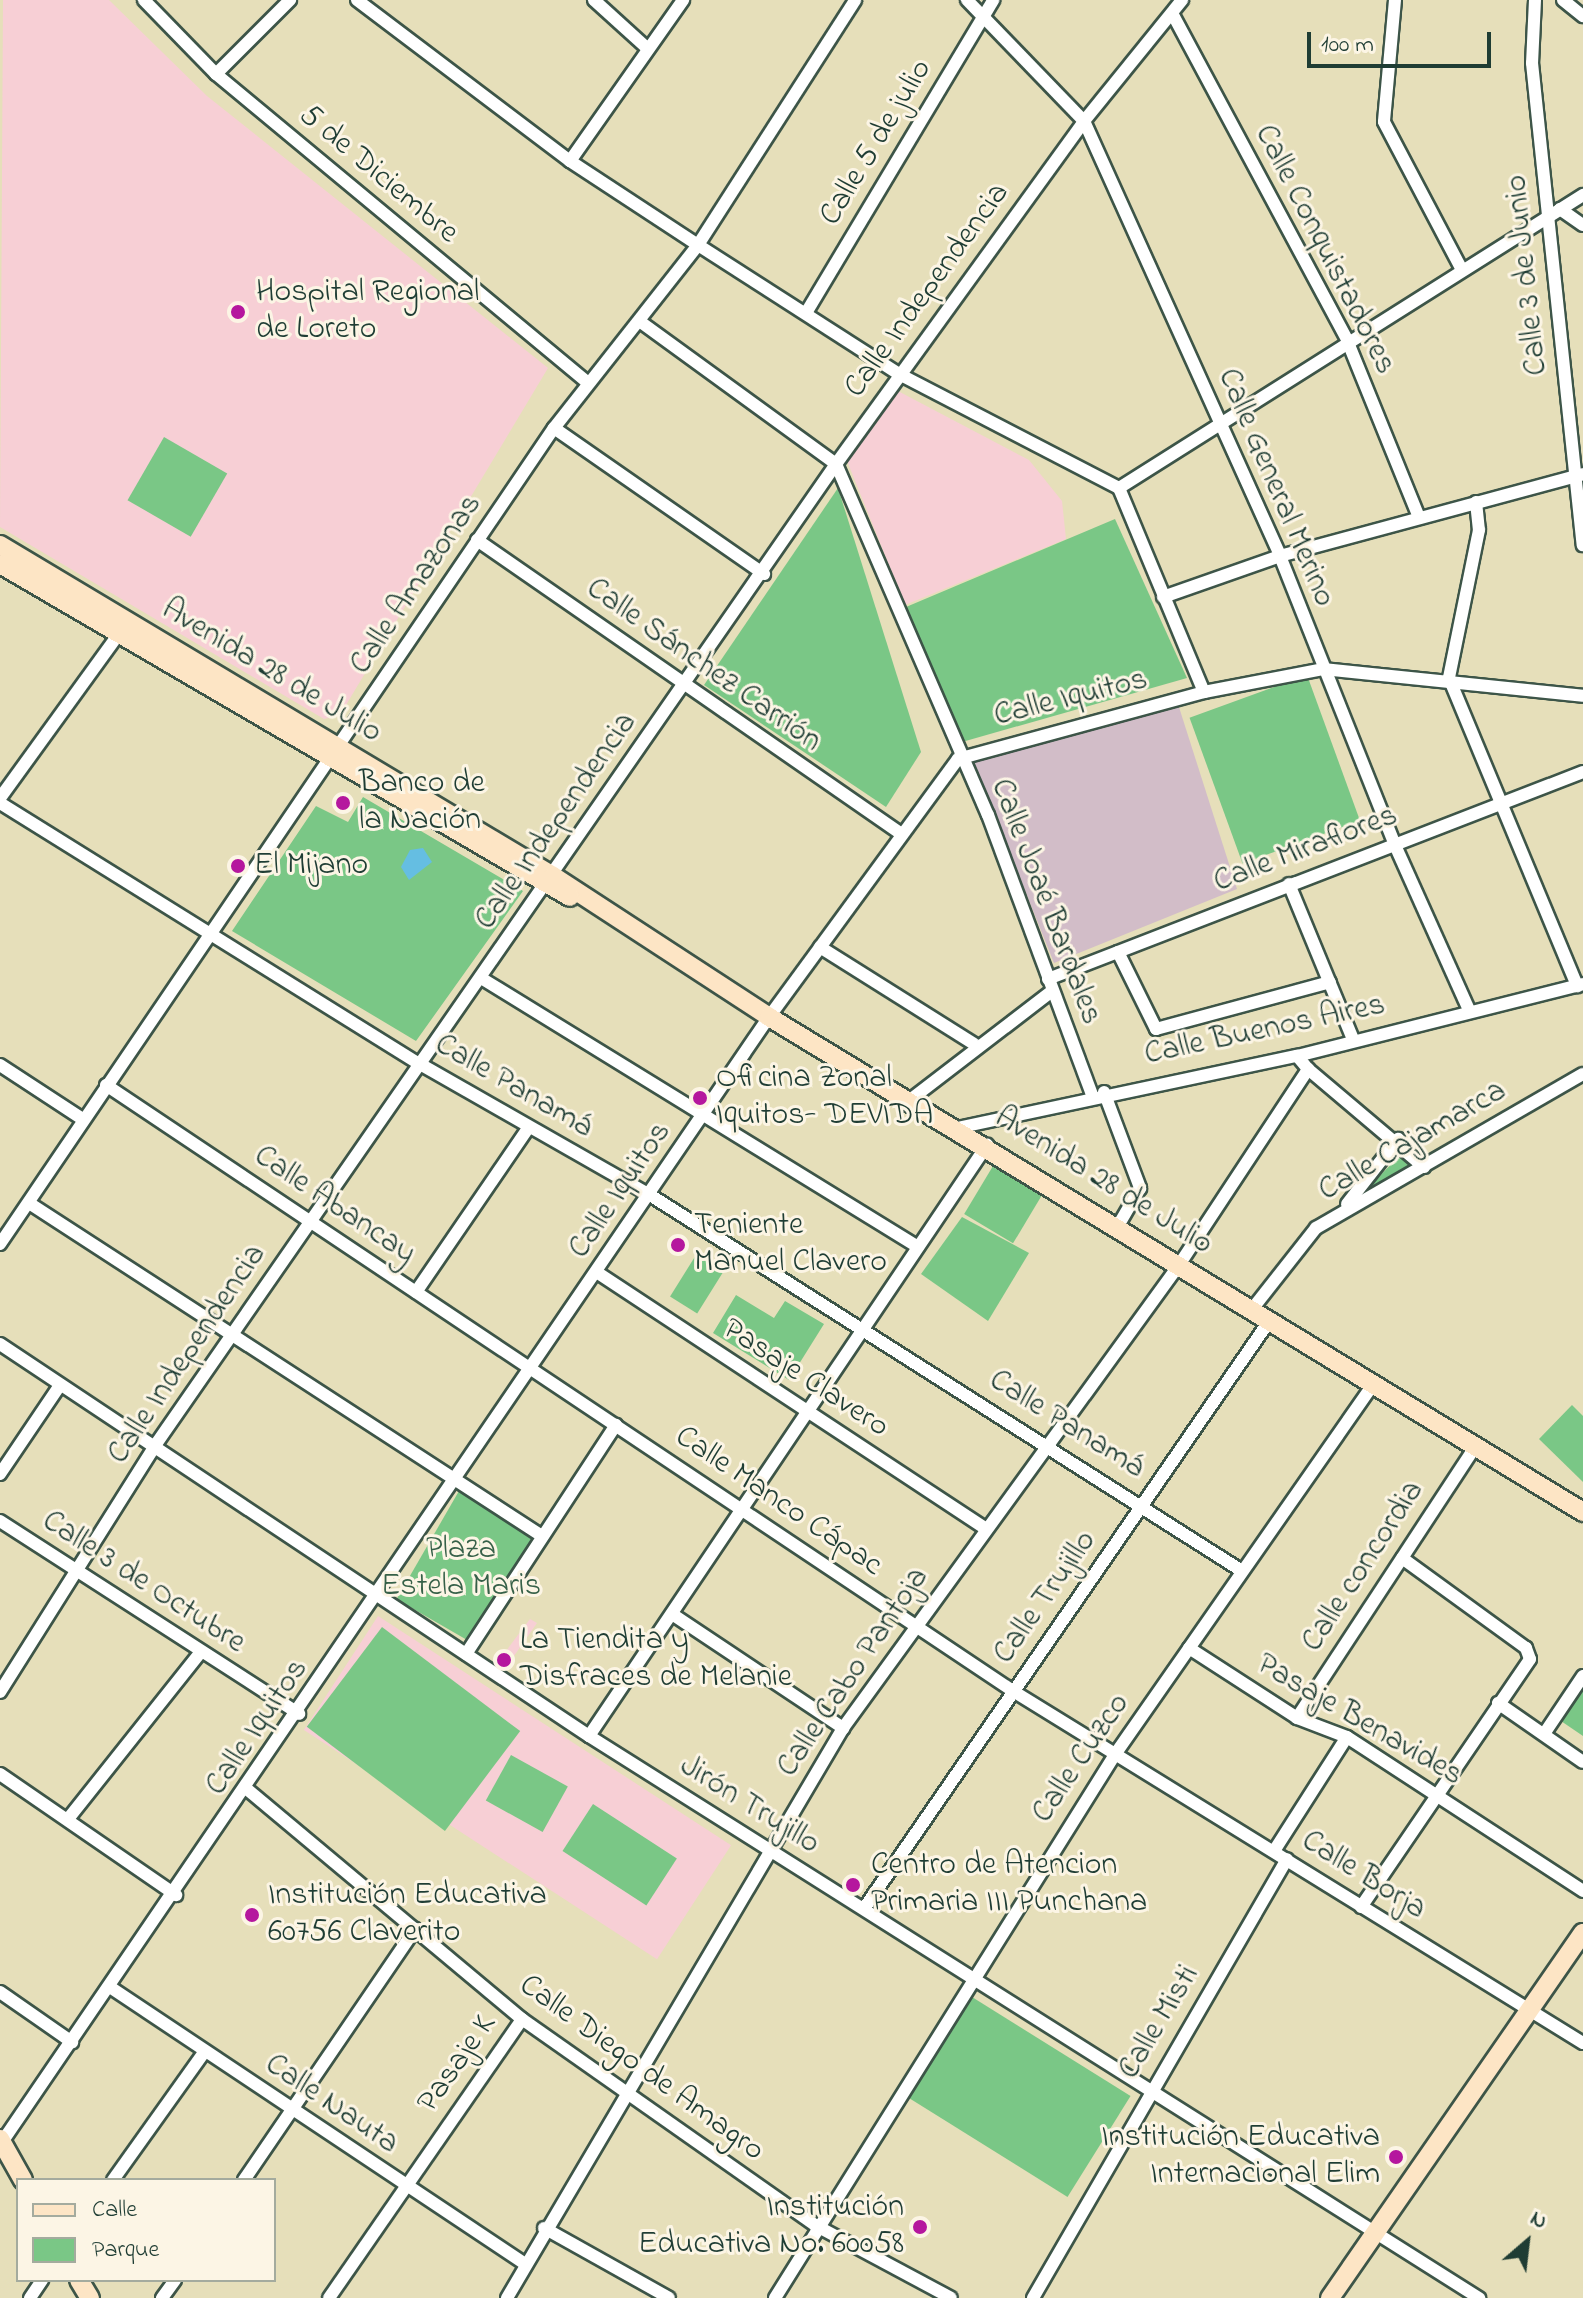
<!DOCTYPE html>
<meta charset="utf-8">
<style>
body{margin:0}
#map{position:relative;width:1583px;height:2298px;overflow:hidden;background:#e6dfba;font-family:"Indie Flower",sans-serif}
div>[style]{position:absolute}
.built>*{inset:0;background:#f7cfd5;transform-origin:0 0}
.industrial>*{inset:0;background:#d2bdc8}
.green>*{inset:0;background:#7ac786;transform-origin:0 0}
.water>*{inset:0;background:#65bee2}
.roads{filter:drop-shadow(2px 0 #3d5548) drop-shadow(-2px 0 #3d5548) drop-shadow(0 2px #3d5548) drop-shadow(0 -2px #3d5548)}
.street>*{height:12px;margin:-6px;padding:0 6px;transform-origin:6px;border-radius:6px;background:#fff}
.secondary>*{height:18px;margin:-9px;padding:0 9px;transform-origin:9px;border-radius:9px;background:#fde5c5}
.dots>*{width:22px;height:22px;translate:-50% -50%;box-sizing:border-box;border:4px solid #fcf5e5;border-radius:50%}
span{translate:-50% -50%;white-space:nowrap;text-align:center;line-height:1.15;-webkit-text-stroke:6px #fcf5e5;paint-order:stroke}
.street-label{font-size:32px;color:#1f3d34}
.poi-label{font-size:32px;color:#1f3d34}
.left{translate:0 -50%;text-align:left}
.right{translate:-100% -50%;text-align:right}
.park-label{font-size:32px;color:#366048}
.legend{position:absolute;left:16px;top:2178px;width:260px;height:104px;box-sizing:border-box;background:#fcf5e5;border:2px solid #a4ab9e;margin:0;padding:10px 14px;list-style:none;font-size:24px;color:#1f3d34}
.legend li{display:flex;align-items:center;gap:16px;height:40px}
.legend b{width:40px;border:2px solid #a4ab9e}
.north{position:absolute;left:1487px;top:2202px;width:80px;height:80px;-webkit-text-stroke:6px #fcf5e5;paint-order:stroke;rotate:28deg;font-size:22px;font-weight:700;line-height:32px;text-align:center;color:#1f3d34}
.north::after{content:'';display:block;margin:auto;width:28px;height:36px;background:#1f3d34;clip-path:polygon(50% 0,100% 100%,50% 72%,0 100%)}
.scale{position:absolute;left:1307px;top:32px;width:184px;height:36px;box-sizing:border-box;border:4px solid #1f3d34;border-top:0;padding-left:10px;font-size:24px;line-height:28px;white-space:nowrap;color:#1f3d34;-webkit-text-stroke:6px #fcf5e5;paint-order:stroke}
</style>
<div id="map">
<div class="built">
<i style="clip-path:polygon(3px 0,109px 0,207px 96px,548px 368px,340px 715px,324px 719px,0 527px)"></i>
<i style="clip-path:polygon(896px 390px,1029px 460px,1062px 501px,1066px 539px,905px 605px,845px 456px)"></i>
<i style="left:378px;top:1616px;width:421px;height:136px;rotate:33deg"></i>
<i style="clip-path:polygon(530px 1619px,537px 1623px,507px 1666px,500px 1659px)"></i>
</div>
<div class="industrial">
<i style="clip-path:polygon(1178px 704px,1237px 889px,1054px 963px,972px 758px)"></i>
</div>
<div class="green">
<i style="left:164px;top:437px;width:73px;height:73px;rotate:30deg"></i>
<i style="clip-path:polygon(838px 488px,921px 752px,886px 807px,704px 685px)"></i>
<i style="clip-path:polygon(1115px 519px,1187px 678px,962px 742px,906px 607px)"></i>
<i style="left:1307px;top:675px;width:155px;height:125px;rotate:70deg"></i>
<i style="clip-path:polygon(363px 797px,523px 891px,416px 1041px,232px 931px,316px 806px,348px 822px)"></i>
<i style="clip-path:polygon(1402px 1153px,1412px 1166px,1367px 1189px)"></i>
<i style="left:993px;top:1166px;width:57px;height:56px;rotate:31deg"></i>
<i style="clip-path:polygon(962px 1217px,1029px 1253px,988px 1321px,921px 1274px)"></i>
<i style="left:696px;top:1255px;width:32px;height:49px;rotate:32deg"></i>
<i style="clip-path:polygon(736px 1295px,774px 1318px,785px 1301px,824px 1324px,789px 1380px,713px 1333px)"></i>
<i style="clip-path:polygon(1572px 1405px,1583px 1416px,1583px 1482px,1539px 1439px)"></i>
<i style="left:463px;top:1484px;width:91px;height:133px;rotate:30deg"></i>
<i style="left:382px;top:1627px;width:173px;height:125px;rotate:37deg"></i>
<i style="clip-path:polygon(1583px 1689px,1583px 1736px,1561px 1721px)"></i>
<i style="left:511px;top:1755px;width:65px;height:52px;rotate:29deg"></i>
<i style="left:593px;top:1804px;width:100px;height:56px;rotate:33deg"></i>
<i style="left:972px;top:1997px;width:187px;height:119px;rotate:32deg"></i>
</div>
<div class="water">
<i style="clip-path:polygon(423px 848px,432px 862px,409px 880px,401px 867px,410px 850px)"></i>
</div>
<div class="roads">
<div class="street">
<i style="left:144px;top:0;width:103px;rotate:45.8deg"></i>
<i style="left:216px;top:74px;width:482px;rotate:39.7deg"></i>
<i style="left:357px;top:0;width:267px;rotate:37.1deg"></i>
<i style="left:570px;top:161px;width:153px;rotate:33.3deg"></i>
<i style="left:698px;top:245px;width:239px;rotate:32.7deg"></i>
<i style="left:899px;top:374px;width:248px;rotate:27.4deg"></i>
<i style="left:1119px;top:488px;width:221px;rotate:67.4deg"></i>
<i style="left:594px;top:0;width:72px;rotate:42.2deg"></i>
<i style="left:967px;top:0;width:168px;rotate:46deg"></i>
<i style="left:1084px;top:121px;width:477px;rotate:65.7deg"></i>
<i style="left:1280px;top:556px;width:309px;rotate:68.3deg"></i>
<i style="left:1394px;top:843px;width:185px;rotate:65.8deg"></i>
<i style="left:1395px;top:0;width:122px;rotate:95.2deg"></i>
<i style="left:1384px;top:122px;width:167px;rotate:62.2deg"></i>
<i style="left:1535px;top:0;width:63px;rotate:92.7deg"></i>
<i style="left:1532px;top:63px;width:485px;rotate:84deg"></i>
<i style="left:1563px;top:0;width:26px;rotate:39deg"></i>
<i style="left:1172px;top:13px;width:371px;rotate:61.8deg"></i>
<i style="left:1347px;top:340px;width:191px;rotate:67.9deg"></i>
<i style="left:216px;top:74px;width:105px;rotate:-45deg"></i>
<i style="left:570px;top:161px;width:197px;rotate:-54.9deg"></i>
<i style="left:1560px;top:209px;width:28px;rotate:35deg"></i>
<i style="left:806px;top:313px;width:365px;rotate:-59.1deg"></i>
<i style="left:642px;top:323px;width:240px;rotate:36deg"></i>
<i style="left:836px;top:464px;width:382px;rotate:66.6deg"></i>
<i style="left:988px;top:815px;width:299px;rotate:69.6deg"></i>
<i style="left:554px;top:428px;width:256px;rotate:34.8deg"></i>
<i style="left:1119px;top:488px;width:549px;rotate:-32.27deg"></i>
<i style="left:1476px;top:502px;width:28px;rotate:84deg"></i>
<i style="left:1479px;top:530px;width:151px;rotate:101.5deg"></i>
<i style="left:1449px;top:678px;width:334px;rotate:67.4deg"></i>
<i style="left:477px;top:540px;width:515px;rotate:34.71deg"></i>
<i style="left:1163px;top:597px;width:124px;rotate:-19.3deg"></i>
<i style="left:1280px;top:556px;width:314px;rotate:-15.1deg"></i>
<i style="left:0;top:798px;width:211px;rotate:-54.1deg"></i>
<i style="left:0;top:803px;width:494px;rotate:31.9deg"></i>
<i style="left:420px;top:1064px;width:265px;rotate:29.7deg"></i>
<i style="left:650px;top:1195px;width:701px;rotate:32.42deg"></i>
<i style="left:1289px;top:884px;width:168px;rotate:67.6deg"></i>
<i style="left:820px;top:947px;width:182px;rotate:32.2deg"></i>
<i style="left:1118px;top:952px;width:86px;rotate:63.7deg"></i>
<i style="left:1156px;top:1029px;width:180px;rotate:-15.1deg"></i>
<i style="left:481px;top:978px;width:513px;rotate:31.61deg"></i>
<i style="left:1048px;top:979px;width:574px;rotate:-21.15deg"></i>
<i style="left:0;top:1065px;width:97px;rotate:33.2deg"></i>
<i style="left:1308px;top:1069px;width:152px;rotate:40.2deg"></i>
<i style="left:106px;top:1085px;width:1091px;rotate:33.75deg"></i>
<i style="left:1013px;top:1691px;width:670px;rotate:31.7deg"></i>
<i style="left:1104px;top:1092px;width:103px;rotate:69.4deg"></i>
<i style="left:1140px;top:1188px;width:44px;rotate:120.1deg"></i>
<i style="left:910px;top:1100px;width:179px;rotate:-37.5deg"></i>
<i style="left:957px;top:1128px;width:348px;rotate:-12deg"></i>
<i style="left:1297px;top:1056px;width:295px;rotate:-14.1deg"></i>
<i style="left:29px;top:1203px;width:612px;rotate:32.99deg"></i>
<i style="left:1347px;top:1204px;width:83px;rotate:-51.9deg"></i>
<i style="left:0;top:1244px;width:986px;rotate:-55.83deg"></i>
<i style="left:554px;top:428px;width:233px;rotate:-51.8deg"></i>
<i style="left:698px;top:245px;width:291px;rotate:-57.3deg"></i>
<i style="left:598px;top:1273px;width:463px;rotate:33.4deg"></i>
<i style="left:416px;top:1292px;width:200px;rotate:-55.6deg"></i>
<i style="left:1253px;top:1308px;width:102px;rotate:-51.8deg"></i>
<i style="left:1316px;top:1228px;width:308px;rotate:-30deg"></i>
<i style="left:0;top:1344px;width:708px;rotate:33.65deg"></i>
<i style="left:589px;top:1736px;width:1053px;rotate:32.27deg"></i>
<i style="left:0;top:1474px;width:107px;rotate:-56deg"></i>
<i style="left:0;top:1521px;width:356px;rotate:32.8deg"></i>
<i style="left:672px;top:1614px;width:206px;rotate:33.7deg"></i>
<i style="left:1189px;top:1648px;width:129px;rotate:32.9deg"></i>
<i style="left:1297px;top:1718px;width:53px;rotate:20.8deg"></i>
<i style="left:1347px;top:1737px;width:282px;rotate:33.1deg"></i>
<i style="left:466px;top:1654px;width:274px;rotate:-56.8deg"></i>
<i style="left:0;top:1692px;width:289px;rotate:-57.8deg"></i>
<i style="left:154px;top:1447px;width:1196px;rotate:-55.25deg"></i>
<i style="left:836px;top:464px;width:423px;rotate:-54.1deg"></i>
<i style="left:1084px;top:121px;width:156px;rotate:-51deg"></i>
<i style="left:1498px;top:1703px;width:103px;rotate:34.8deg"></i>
<i style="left:1297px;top:1718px;width:326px;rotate:-56.7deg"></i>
<i style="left:1544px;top:1734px;width:70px;rotate:-56.1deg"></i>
<i style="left:589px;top:1736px;width:713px;rotate:-56.04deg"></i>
<i style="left:0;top:1774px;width:214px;rotate:34.5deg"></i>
<i style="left:248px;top:1790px;width:357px;rotate:39.9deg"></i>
<i style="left:522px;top:2019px;width:358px;rotate:35.1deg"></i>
<i style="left:815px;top:2225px;width:154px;rotate:28.2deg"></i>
<i style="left:68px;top:1819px;width:213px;rotate:-51.5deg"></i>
<i style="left:1274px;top:1851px;width:135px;rotate:-57.4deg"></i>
<i style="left:865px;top:1907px;width:713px;rotate:-55.4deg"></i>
<i style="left:1361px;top:1907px;width:300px;rotate:-55.7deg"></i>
<i style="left:1530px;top:1659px;width:12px;rotate:-110deg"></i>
<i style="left:1526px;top:1648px;width:153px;rotate:-144deg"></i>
<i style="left:110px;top:1987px;width:498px;rotate:33.7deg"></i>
<i style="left:0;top:1992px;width:88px;rotate:34.8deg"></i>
<i style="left:0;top:2145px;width:1365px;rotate:-55.72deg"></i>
<i style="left:769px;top:1017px;width:320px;rotate:-53.8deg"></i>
<i style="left:958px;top:759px;width:255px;rotate:-15.2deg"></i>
<i style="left:1204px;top:692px;width:121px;rotate:-10.9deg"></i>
<i style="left:1323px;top:669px;width:261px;rotate:5.9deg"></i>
<i style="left:113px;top:2180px;width:158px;rotate:-54.5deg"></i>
<i style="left:244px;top:2180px;width:304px;rotate:-55.7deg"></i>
<i style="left:544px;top:2228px;width:143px;rotate:29.2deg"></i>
<i style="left:30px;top:2298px;width:22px;rotate:-56deg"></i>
<i style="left:162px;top:2298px;width:22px;rotate:-54deg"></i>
<i style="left:329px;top:2298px;width:339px;rotate:-55.3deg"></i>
<i style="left:507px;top:2298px;width:662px;rotate:-59.48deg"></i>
<i style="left:843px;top:1728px;width:572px;rotate:-54.03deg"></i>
<i style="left:1179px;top:1265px;width:235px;rotate:-56.6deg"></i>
<i style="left:1308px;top:1069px;width:17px;rotate:-130deg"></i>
<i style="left:775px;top:2298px;width:643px;rotate:-57.97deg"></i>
<i style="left:1116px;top:1753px;width:451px;rotate:-55.1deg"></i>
<i style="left:1033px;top:2298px;width:507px;rotate:-59.95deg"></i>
</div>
<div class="secondary">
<i style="left:0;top:545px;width:644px;rotate:30.9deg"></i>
<i style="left:553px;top:876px;width:258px;rotate:33.1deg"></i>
<i style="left:769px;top:1017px;width:953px;rotate:31.3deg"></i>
<i style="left:0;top:564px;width:660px;rotate:30.29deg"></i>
<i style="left:0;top:2139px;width:47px;rotate:60.7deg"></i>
<i style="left:79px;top:2280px;width:21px;rotate:59deg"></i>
<i style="left:1330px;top:2298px;width:444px;rotate:-55.3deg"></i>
</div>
</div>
<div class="dots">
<i style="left:238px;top:312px;background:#b5179e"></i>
<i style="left:343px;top:803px;background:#b5179e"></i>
<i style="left:238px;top:866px;background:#b5179e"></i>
<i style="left:700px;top:1098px;background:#b5179e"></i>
<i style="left:678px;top:1245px;background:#b5179e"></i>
<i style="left:504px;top:1660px;background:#b5179e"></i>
<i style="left:853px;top:1885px;background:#b5179e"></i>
<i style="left:252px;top:1915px;background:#b5179e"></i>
<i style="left:1396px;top:2157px;background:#b5179e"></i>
<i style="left:920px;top:2227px;background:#b5179e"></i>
</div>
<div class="street-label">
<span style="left:877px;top:143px;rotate:-59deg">Calle 5 de julio</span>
<span style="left:378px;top:175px;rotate:40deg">5 de Diciembre</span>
<span style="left:1324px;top:250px;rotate:63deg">Calle Conquistadores</span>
<span style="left:1528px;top:275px;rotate:-96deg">Calle 3 de Junio</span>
<span style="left:928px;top:291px;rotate:-54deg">Calle Independencia</span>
<span style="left:1275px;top:488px;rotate:67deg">Calle General Merino</span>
<span style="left:417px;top:585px;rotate:-56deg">Calle Amazonas</span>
<span style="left:703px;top:666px;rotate:35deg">Calle Sánchez Carrión</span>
<span style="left:271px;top:672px;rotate:31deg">Avenida 28 de Julio</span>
<span style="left:1071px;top:699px;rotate:-14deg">Calle Iquitos</span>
<span style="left:557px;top:822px;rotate:-55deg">Calle Independencia</span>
<span style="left:1306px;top:850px;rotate:-21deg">Calle Miraflores</span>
<span style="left:1045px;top:902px;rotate:69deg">Calle Joaé Bardales</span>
<span style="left:1265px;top:1031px;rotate:-12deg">Calle Buenos Aires</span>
<span style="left:513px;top:1087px;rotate:30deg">Calle Panamá</span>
<span style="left:1413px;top:1142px;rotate:-30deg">Calle Cajamarca</span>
<span style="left:1103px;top:1182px;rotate:32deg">Avenida 28 de Julio</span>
<span style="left:621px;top:1191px;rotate:-56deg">Calle Iquitos</span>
<span style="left:334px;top:1206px;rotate:34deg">Calle Abancay</span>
<span style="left:188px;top:1355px;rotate:-56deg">Calle Independencia</span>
<span style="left:805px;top:1379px;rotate:33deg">Pasaje Clavero</span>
<span style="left:1066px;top:1425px;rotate:32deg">Calle Panamá</span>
<span style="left:778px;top:1502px;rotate:34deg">Calle Manco Cápac</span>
<span style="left:1364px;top:1567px;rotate:-57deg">Calle concordia</span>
<span style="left:143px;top:1583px;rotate:33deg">Calle 3 de Octubre</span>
<span style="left:1046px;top:1598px;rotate:-55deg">Calle Trujillo</span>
<span style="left:854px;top:1673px;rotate:-56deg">Calle Cabo Pantoja</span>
<span style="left:1359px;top:1721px;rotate:30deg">Pasaje Benavides</span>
<span style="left:258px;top:1728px;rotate:-56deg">Calle Iquitos</span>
<span style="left:1082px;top:1759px;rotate:-56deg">Calle Cuzco</span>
<span style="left:749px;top:1806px;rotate:32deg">Jirón Trujillo</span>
<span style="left:1363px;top:1876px;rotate:32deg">Calle Borja</span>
<span style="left:1160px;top:2023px;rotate:-59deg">Calle Misti</span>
<span style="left:458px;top:2064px;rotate:-55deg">Pasaje K</span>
<span style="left:641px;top:2069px;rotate:36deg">Calle Diego de Amagro</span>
<span style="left:331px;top:2105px;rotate:34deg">Calle Nauta</span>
</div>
<div class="poi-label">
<span class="left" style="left:256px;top:312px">Hospital Regional<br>de Loreto</span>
<span class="left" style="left:359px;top:803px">Banco de<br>la Nación</span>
<span class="left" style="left:254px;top:866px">El Mijano</span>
<span class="left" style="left:716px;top:1098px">Oficina Zonal<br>Iquitos- DEVIDA</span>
<span class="left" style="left:694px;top:1245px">Teniente<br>Manuel Clavero</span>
<span class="left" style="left:520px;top:1660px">La Tiendita y<br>Disfraces de Melanie</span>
<span class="left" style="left:871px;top:1885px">Centro de Atencion<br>Primaria III Punchana</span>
<span class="left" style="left:268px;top:1915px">Institución Educativa<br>60756 Claverito</span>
<span class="right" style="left:1380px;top:2157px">Institución Educativa<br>Internacional Elim</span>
<span class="right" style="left:904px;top:2227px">Institución<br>Educativa No. 60058</span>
</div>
<div class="park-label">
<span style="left:461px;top:1569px">Plaza<br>Estela Maris</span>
</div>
<ul class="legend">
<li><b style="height:10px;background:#fde5c5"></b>Calle</li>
<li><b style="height:22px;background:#7ac786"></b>Parque</li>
</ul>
<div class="north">N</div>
<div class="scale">100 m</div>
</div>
